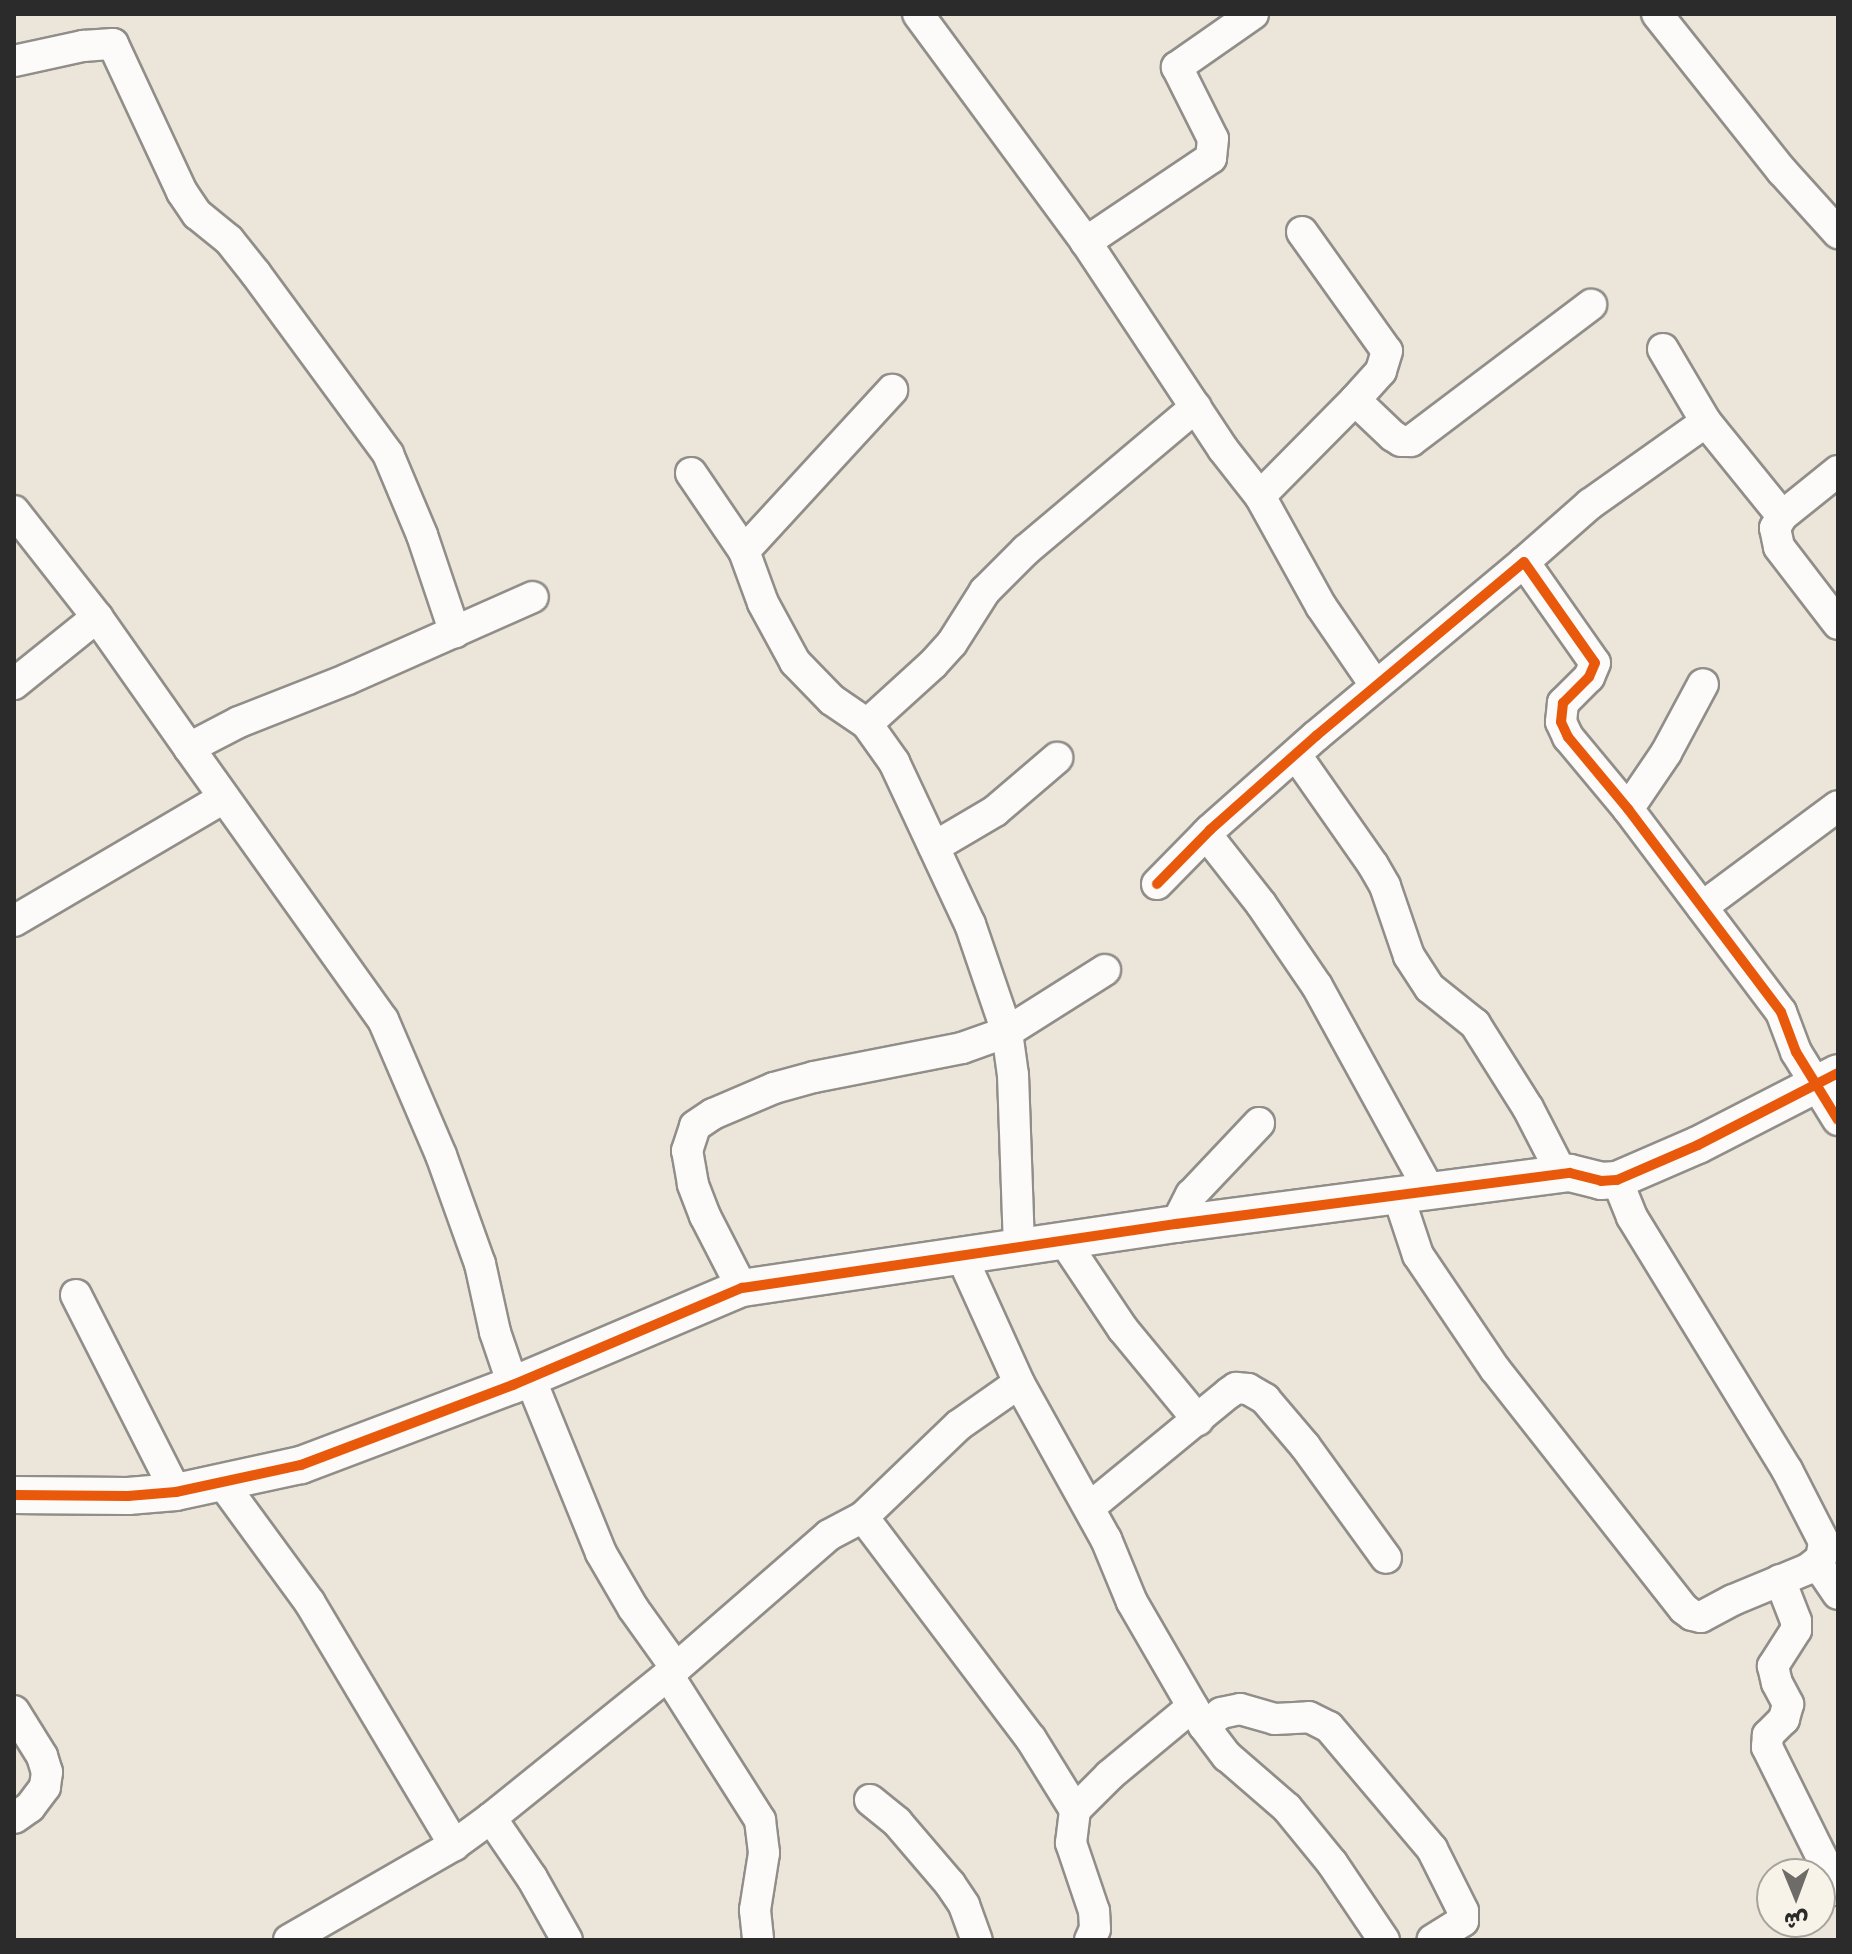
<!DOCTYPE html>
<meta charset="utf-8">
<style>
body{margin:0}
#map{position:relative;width:1852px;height:1954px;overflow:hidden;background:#ebe5da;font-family:Caveat,"Playpen Sans Arabic",sans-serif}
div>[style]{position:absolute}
.roads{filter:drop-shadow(2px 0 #918e89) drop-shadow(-2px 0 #918e89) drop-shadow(0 2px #918e89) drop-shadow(0 -2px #918e89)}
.minor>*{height:30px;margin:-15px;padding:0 15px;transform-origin:15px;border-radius:15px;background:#fcfbf9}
.tertiary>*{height:36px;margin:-18px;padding:0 18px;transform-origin:18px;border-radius:18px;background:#fcfbf9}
.cycleway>*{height:10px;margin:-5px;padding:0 5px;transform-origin:5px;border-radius:5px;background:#e8590c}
span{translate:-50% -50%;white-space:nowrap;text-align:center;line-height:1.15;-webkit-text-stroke:7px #f7f3e8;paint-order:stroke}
.frame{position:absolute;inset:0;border:16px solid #2b2b2b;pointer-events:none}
.north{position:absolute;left:1756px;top:1858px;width:80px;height:80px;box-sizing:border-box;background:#f7f3e8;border:2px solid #a5a39c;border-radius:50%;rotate:179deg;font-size:22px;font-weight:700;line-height:32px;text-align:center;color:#2b2b2b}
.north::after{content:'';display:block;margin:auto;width:28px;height:36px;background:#6e6c68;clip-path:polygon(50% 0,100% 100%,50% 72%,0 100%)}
</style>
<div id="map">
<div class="roads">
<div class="minor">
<i style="left:918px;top:14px;width:283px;rotate:53.6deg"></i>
<i style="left:1253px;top:14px;width:93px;rotate:145.1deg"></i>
<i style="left:1177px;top:67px;width:80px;rotate:63.4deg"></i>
<i style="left:1213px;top:139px;width:19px;rotate:96deg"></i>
<i style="left:1211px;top:158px;width:151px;rotate:146.1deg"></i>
<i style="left:1086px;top:242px;width:248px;rotate:56.5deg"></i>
<i style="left:1223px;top:449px;width:60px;rotate:51.8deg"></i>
<i style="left:1260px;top:496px;width:135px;rotate:-45.3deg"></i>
<i style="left:1355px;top:400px;width:52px;rotate:43.5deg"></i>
<i style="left:1393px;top:436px;width:9px;rotate:32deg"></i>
<i style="left:1401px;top:441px;width:10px"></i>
<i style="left:1411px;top:441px;width:226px;rotate:-37.1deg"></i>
<i style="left:1657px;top:14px;width:201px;rotate:51.5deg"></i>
<i style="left:1782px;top:171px;width:84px;rotate:47.9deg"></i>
<i style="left:14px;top:61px;width:71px;rotate:-12.3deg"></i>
<i style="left:83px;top:46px;width:30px;rotate:-4deg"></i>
<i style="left:113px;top:44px;width:163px;rotate:65deg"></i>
<i style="left:182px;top:192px;width:27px;rotate:56deg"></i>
<i style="left:197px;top:214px;width:41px;rotate:39.1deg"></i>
<i style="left:229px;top:240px;width:43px;rotate:51.5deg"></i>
<i style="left:256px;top:274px;width:223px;rotate:53.7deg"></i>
<i style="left:388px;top:454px;width:88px;rotate:67.2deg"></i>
<i style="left:422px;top:535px;width:103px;rotate:71.4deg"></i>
<i style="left:1302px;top:232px;width:146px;rotate:54.5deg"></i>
<i style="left:1387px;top:351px;width:21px;rotate:107deg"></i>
<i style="left:1381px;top:371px;width:39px;rotate:132deg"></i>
<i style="left:1663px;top:349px;width:85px;rotate:59.5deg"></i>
<i style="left:1706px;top:422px;width:121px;rotate:51deg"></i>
<i style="left:1838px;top:471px;width:72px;rotate:141.2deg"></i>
<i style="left:1782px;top:516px;width:14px;rotate:120deg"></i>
<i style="left:1775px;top:528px;width:19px;rotate:78deg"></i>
<i style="left:1779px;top:547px;width:97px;rotate:52.5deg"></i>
<i style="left:691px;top:473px;width:94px;rotate:55.8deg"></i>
<i style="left:744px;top:551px;width:55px;rotate:69.9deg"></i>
<i style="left:763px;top:603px;width:67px;rotate:61.5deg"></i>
<i style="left:795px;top:662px;width:53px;rotate:45.8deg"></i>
<i style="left:832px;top:700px;width:42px;rotate:34.4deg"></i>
<i style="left:867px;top:724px;width:47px;rotate:54.6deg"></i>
<i style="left:894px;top:762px;width:179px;rotate:64.9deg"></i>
<i style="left:970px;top:924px;width:114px;rotate:71.1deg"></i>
<i style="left:1007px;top:1032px;width:43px;rotate:82.1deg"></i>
<i style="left:1013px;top:1075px;width:172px;rotate:88deg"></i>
<i style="left:1260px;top:496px;width:126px;rotate:61deg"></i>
<i style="left:1321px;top:606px;width:96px;rotate:55.6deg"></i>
<i style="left:14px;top:511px;width:135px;rotate:51.9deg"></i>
<i style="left:97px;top:617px;width:160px;rotate:54.9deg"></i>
<i style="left:744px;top:551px;width:219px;rotate:-47.4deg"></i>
<i style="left:1524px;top:562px;width:88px;rotate:-41.3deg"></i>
<i style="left:1590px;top:504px;width:142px;rotate:-35.3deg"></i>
<i style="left:14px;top:684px;width:107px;rotate:-38.9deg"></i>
<i style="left:867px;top:724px;width:89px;rotate:-42.3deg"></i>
<i style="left:933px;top:664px;width:28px;rotate:-48deg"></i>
<i style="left:952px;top:643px;width:62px;rotate:-57.6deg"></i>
<i style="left:985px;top:591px;width:58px;rotate:-45deg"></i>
<i style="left:1026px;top:550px;width:222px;rotate:-40.1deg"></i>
<i style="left:1296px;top:755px;width:134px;rotate:55deg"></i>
<i style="left:1373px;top:865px;width:24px;rotate:60deg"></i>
<i style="left:1385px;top:886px;width:74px;rotate:71.1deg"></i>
<i style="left:1409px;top:956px;width:38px;rotate:57deg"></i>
<i style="left:1430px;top:988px;width:58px;rotate:38.7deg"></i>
<i style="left:1475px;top:1024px;width:99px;rotate:57.8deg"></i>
<i style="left:1528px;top:1108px;width:74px;rotate:62.7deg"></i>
<i style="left:1628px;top:809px;width:68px;rotate:-55.8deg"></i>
<i style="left:1666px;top:753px;width:78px;rotate:-61.8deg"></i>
<i style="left:1206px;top:834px;width:89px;rotate:51.8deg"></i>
<i style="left:1261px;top:904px;width:99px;rotate:55.7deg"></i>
<i style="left:1317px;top:986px;width:236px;rotate:61.2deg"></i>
<i style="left:934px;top:847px;width:71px;rotate:-30.5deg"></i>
<i style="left:995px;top:811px;width:82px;rotate:-40.5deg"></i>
<i style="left:1157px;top:884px;width:76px;rotate:-45.5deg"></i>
<i style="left:1210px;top:830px;width:142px;rotate:-41.6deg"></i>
<i style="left:1316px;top:736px;width:271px;rotate:-39.9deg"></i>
<i style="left:1524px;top:562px;width:123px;rotate:54.9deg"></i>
<i style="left:1595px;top:663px;width:15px;rotate:113deg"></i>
<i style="left:1589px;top:677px;width:37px;rotate:135deg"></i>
<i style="left:1563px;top:703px;width:19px;rotate:96deg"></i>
<i style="left:1561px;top:722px;width:17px;rotate:65deg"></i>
<i style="left:1568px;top:737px;width:94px;rotate:50.2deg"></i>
<i style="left:1628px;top:809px;width:254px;rotate:53deg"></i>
<i style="left:1781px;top:1012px;width:43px;rotate:69.4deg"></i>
<i style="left:1796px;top:1052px;width:80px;rotate:58.3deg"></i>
<i style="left:1702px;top:907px;width:169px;rotate:-36.6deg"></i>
<i style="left:14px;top:921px;width:243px;rotate:-30.4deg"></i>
<i style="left:1399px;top:1198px;width:60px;rotate:71.6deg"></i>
<i style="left:1418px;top:1255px;width:138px;rotate:56deg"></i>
<i style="left:1495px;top:1369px;width:305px;rotate:51.8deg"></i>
<i style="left:1684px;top:1609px;width:10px;rotate:37deg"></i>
<i style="left:1692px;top:1615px;width:9px;rotate:13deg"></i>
<i style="left:1701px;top:1617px;width:36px;rotate:-28deg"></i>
<i style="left:1733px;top:1600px;width:81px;rotate:-22.5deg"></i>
<i style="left:1808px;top:1569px;width:16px;rotate:-38deg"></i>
<i style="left:1821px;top:1559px;width:17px;rotate:-80deg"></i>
<i style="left:1824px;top:1542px;width:81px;rotate:-117.2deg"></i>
<i style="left:1787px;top:1470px;width:297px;rotate:-121.5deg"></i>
<i style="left:1632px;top:1217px;width:40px;rotate:-112deg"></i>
<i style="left:1176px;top:1224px;width:33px;rotate:-63deg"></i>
<i style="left:1191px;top:1195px;width:99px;rotate:-46.6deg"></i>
<i style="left:1064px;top:1241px;width:106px;rotate:56.2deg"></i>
<i style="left:1123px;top:1329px;width:118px;rotate:50.5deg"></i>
<i style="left:961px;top:1255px;width:141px;rotate:65.6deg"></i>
<i style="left:1019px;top:1383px;width:179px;rotate:60.9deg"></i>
<i style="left:1106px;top:1539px;width:68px;rotate:67.6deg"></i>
<i style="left:1132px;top:1602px;width:143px;rotate:59.9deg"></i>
<i style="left:1204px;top:1726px;width:38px;rotate:53deg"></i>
<i style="left:1227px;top:1756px;width:79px;rotate:40.9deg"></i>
<i style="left:1287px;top:1808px;width:71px;rotate:50.7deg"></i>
<i style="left:1332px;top:1863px;width:93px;rotate:56deg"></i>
<i style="left:742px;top:1288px;width:81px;rotate:-117.2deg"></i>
<i style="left:705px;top:1216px;width:34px;rotate:-111deg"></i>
<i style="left:693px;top:1184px;width:34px;rotate:-100deg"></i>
<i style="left:687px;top:1151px;width:26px;rotate:-72deg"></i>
<i style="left:695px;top:1126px;width:22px;rotate:-34deg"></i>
<i style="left:713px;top:1114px;width:66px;rotate:-23.1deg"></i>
<i style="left:774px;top:1088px;width:41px;rotate:-15.4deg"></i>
<i style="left:814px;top:1077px;width:151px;rotate:-11.1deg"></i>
<i style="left:962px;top:1048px;width:48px;rotate:-19.6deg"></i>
<i style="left:1007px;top:1032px;width:116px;rotate:-32.3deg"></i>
<i style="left:76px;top:1295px;width:221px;rotate:63.1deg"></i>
<i style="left:530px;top:1378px;width:189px;rotate:67.9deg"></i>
<i style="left:601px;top:1553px;width:64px;rotate:59.8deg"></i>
<i style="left:633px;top:1608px;width:74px;rotate:54.4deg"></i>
<i style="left:513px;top:1385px;width:56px;rotate:-108.8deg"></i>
<i style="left:495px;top:1332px;width:70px;rotate:-102.4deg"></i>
<i style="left:480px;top:1264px;width:116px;rotate:-109.7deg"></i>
<i style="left:441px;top:1155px;width:147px;rotate:-113.2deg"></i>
<i style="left:383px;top:1020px;width:334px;rotate:-125.5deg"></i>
<i style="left:189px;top:748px;width:56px;rotate:-27.5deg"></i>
<i style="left:239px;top:722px;width:117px;rotate:-21.5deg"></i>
<i style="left:348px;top:679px;width:202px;rotate:-23.9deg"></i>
<i style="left:223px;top:1484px;width:147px;rotate:53.8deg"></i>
<i style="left:310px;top:1603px;width:282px;rotate:59.2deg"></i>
<i style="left:1090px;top:1507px;width:180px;rotate:-39.4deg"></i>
<i style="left:1229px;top:1393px;width:9px;rotate:-36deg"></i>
<i style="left:1236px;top:1388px;width:12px;rotate:5deg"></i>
<i style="left:1248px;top:1389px;width:20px;rotate:30deg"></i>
<i style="left:1265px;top:1399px;width:62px;rotate:49.6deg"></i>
<i style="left:1305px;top:1446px;width:138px;rotate:54.1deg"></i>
<i style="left:863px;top:1517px;width:133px;rotate:-43.8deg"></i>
<i style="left:959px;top:1425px;width:73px;rotate:-35deg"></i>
<i style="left:1817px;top:1563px;width:37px;rotate:56deg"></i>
<i style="left:1780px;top:1580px;width:44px;rotate:68.7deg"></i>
<i style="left:1796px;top:1621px;width:9px;rotate:90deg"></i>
<i style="left:1796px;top:1630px;width:43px;rotate:122.6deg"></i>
<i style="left:1773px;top:1666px;width:17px;rotate:77deg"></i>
<i style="left:1777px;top:1683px;width:24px;rotate:62deg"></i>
<i style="left:1788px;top:1704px;width:16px;rotate:105deg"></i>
<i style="left:1784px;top:1719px;width:23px;rotate:135deg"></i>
<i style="left:1768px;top:1735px;width:12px;rotate:95deg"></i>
<i style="left:1767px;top:1747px;width:160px;rotate:63.6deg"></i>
<i style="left:668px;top:1675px;width:172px;rotate:57.6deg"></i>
<i style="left:760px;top:1820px;width:33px;rotate:83deg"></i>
<i style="left:764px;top:1853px;width:58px;rotate:99deg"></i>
<i style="left:755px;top:1910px;width:30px;rotate:84deg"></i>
<i style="left:14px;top:1711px;width:53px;rotate:58.1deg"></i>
<i style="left:42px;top:1756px;width:17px;rotate:73deg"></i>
<i style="left:47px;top:1772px;width:15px;rotate:98deg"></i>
<i style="left:45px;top:1787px;width:25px;rotate:127deg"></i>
<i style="left:30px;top:1807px;width:19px;rotate:145deg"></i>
<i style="left:1204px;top:1726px;width:21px;rotate:-37deg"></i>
<i style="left:1221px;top:1713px;width:19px;rotate:-12deg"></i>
<i style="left:1240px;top:1709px;width:36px;rotate:16deg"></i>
<i style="left:1275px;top:1719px;width:34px;rotate:-3deg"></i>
<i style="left:1309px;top:1717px;width:22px;rotate:27deg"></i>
<i style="left:1329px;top:1727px;width:160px;rotate:49.8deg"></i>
<i style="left:1432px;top:1849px;width:69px;rotate:63.4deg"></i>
<i style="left:1463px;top:1911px;width:10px;rotate:90deg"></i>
<i style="left:1463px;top:1921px;width:36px;rotate:148deg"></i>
<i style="left:870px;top:1800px;width:35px;rotate:39deg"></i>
<i style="left:897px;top:1822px;width:82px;rotate:49.5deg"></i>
<i style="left:950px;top:1884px;width:25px;rotate:56deg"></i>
<i style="left:964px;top:1905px;width:37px;rotate:70deg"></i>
<i style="left:491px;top:1818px;width:73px;rotate:55.7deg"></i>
<i style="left:532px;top:1878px;width:71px;rotate:60.6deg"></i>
<i style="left:289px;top:1940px;width:190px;rotate:-29.9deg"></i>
<i style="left:454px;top:1845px;width:46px;rotate:-36.1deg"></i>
<i style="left:491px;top:1818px;width:228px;rotate:-38.9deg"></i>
<i style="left:668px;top:1675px;width:213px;rotate:-41deg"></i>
<i style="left:829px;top:1535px;width:38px;rotate:-28deg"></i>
<i style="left:863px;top:1517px;width:278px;rotate:52.9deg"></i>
<i style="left:1031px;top:1739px;width:84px;rotate:58.2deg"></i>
<i style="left:1090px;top:1940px;width:12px;rotate:-66deg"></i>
<i style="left:1095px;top:1929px;width:18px;rotate:-93deg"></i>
<i style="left:1094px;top:1911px;width:72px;rotate:-108.7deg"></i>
<i style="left:1071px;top:1843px;width:33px;rotate:-83deg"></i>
<i style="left:1075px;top:1810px;width:49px;rotate:-45deg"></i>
<i style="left:1110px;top:1775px;width:107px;rotate:-39.7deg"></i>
</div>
<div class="tertiary">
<i style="left:14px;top:1495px;width:114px;rotate:0.5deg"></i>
<i style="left:128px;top:1496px;width:48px;rotate:-4.8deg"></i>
<i style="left:176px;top:1492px;width:128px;rotate:-12.2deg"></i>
<i style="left:301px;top:1465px;width:227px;rotate:-20.7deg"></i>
<i style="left:513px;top:1385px;width:249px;rotate:-23deg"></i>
<i style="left:742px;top:1288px;width:439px;rotate:-8.4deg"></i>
<i style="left:1176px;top:1224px;width:397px;rotate:-7.4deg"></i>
<i style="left:1570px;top:1173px;width:32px;rotate:14deg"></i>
<i style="left:1601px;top:1181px;width:16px;rotate:-4deg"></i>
<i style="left:1617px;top:1180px;width:88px;rotate:-23.4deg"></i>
<i style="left:1698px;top:1145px;width:157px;rotate:-27.2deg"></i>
</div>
</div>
<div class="cycleway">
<i style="left:1157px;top:884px;width:76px;rotate:-45.5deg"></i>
<i style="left:1210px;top:830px;width:142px;rotate:-41.6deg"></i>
<i style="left:1316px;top:736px;width:271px;rotate:-39.9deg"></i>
<i style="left:1524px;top:562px;width:123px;rotate:54.9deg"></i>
<i style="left:1595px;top:663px;width:15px;rotate:113deg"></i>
<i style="left:1589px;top:677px;width:37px;rotate:135deg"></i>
<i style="left:1563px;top:703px;width:19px;rotate:96deg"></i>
<i style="left:1561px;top:722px;width:17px;rotate:65deg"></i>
<i style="left:1568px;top:737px;width:94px;rotate:50.2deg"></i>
<i style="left:1628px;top:809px;width:254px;rotate:53deg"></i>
<i style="left:1781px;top:1012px;width:43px;rotate:69.4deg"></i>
<i style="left:1796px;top:1052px;width:80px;rotate:58.3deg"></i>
<i style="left:14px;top:1495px;width:114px;rotate:0.5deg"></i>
<i style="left:128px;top:1496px;width:48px;rotate:-4.8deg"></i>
<i style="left:176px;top:1492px;width:128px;rotate:-12.2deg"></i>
<i style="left:301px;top:1465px;width:227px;rotate:-20.7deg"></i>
<i style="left:513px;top:1385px;width:249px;rotate:-23deg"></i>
<i style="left:742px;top:1288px;width:439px;rotate:-8.4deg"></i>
<i style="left:1176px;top:1224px;width:397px;rotate:-7.4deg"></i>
<i style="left:1570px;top:1173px;width:32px;rotate:14deg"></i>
<i style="left:1601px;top:1181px;width:16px;rotate:-4deg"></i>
<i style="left:1617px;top:1180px;width:88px;rotate:-23.4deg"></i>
<i style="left:1698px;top:1145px;width:157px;rotate:-27.2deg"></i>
</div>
<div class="frame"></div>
<div class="north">ش</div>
</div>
